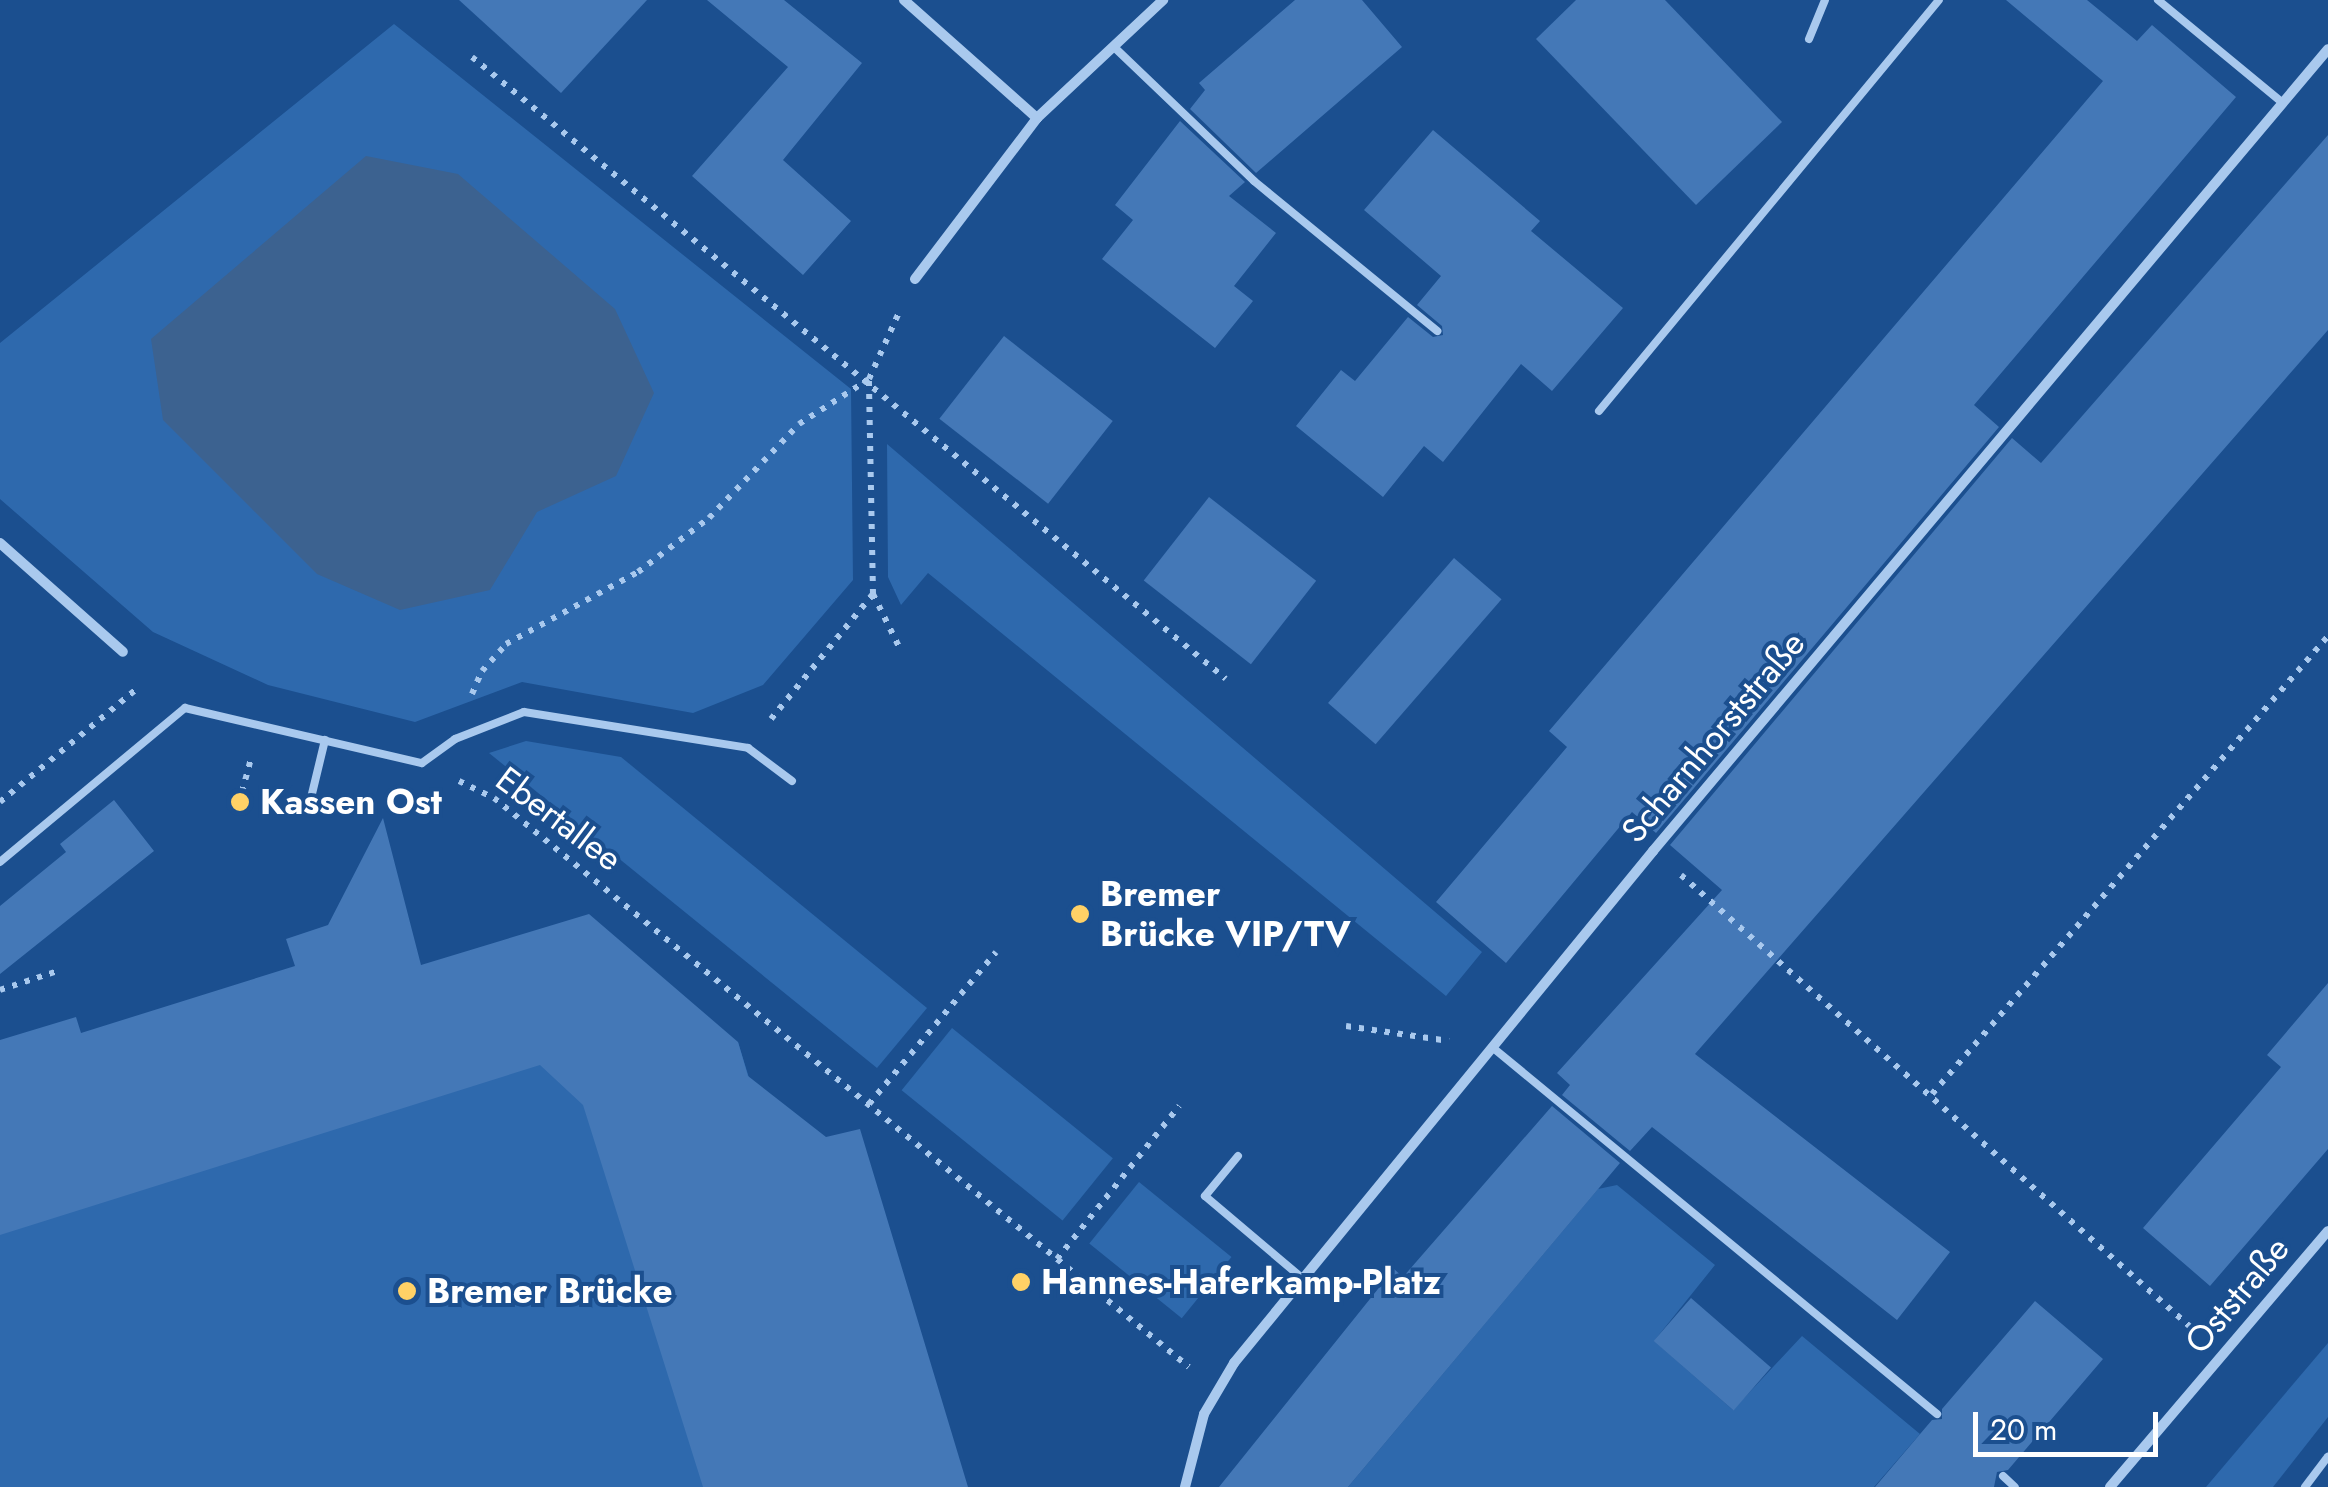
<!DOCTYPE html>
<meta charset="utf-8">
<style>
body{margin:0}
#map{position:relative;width:2328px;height:1487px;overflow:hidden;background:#1b4f8f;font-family:Jost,sans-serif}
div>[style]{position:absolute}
.green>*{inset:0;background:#2e69ad;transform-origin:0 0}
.water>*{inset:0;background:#3c6290}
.building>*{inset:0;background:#4478b7;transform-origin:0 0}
.path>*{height:6px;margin-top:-3px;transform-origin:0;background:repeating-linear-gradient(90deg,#a9c9ee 0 5px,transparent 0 13px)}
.service>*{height:8px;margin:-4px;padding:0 4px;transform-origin:4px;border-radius:4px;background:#a9c9ee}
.minor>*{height:10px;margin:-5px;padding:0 5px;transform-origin:5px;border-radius:5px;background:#a9c9ee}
.dots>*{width:28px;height:28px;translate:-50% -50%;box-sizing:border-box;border:5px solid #1b4f8f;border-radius:50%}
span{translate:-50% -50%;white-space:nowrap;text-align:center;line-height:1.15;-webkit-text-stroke:8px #1b4f8f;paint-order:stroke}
.street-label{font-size:35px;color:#fff}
.poi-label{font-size:35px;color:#fff;font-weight:700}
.left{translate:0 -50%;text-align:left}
.scale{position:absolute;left:1973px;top:1412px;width:185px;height:45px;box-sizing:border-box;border:5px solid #fff;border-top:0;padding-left:12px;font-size:30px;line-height:35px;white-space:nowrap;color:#fff;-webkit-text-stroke:8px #1b4f8f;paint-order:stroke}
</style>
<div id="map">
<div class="green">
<i style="clip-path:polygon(394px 24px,851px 389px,853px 580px,763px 685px,693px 713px,522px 682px,415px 722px,268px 685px,153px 632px,0 499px,0 343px)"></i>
<i style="clip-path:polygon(887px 444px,1482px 952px,1446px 996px,928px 573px,901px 605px,888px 577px)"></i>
<i style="clip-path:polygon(526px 741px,621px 757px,927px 1008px,877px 1068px,489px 753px)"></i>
<i style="left:952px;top:1028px;width:207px;height:80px;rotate:39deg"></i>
<i style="clip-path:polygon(738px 1042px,875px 1487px,0 1487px,0 1096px)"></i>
<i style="left:1139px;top:1182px;width:119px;height:79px;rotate:39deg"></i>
<i style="clip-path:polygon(1617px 1185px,1715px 1265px,1654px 1341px,1733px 1410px,1802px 1336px,1920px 1434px,1874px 1487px,1348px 1487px,1598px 1189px)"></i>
<i style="clip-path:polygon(2328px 1343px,2328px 1417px,2273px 1487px,2206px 1487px)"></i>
</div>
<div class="water">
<i style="clip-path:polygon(366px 156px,458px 174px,615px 309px,654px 393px,616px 476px,537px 512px,490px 590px,400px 610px,317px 574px,163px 420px,151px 339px)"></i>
</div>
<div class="building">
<i style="clip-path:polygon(459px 0,647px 0,561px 93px)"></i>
<i style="clip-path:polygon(707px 0,784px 0,862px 63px,783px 160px,851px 221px,803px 275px,692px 176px,788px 67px)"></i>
<i style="clip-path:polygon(1295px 0,1362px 0,1402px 47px,1256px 173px,1190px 109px,1205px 90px,1199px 83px)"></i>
<i style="clip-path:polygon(1576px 0,1665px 0,1782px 122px,1696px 205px,1536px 39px)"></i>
<i style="clip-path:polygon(2006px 0,2087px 0,2137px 41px,2152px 25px,2236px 97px,1974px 405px,1999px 427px,1656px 833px,1632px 812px,1506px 963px,1436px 902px,1567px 747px,1549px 731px,2103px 81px)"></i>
<i style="clip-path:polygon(1180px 121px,1245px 182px,1229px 196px,1276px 233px,1234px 286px,1253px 301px,1215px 348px,1102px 259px,1133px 220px,1115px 205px)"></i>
<i style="clip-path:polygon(1433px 130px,1540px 221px,1531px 231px,1623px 308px,1552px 391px,1521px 364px,1443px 462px,1424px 446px,1383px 497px,1296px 426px,1341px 370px,1355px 381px,1408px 317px,1433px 337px,1443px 335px,1442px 326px,1417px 305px,1441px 276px,1364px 210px)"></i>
<i style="clip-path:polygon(2328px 135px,2328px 330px,1695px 1054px,1950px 1252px,1897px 1320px,1652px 1127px,1630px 1151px,1562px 1095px,1570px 1085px,1557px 1073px,1722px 890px,1670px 845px,2012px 438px,2041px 463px)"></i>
<i style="left:1004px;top:336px;width:138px;height:105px;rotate:38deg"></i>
<i style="left:1209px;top:497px;width:136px;height:106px;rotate:38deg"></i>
<i style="left:1454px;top:558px;width:63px;height:192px;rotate:41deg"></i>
<i style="clip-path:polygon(114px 800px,154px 851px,0 974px,0 906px,66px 852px,60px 844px)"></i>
<i style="clip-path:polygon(383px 818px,421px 965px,589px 914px,738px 1042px,748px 1076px,826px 1137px,860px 1129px,968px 1487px,703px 1487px,583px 1105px,540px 1065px,0 1235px,0 1040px,76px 1017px,81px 1033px,295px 966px,286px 939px,328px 925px)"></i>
<i style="clip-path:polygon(2328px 983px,2328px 1149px,2210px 1286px,2143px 1228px,2281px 1067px,2267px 1055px)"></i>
<i style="clip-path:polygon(1552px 1106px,1620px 1163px,1348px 1487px,1219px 1487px,1394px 1269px,1403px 1277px)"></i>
<i style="left:1691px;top:1298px;width:106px;height:57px;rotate:41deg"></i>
<i style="clip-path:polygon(2035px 1301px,2103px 1359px,2008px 1470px,1997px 1472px,1994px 1487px,1875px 1487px,1932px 1420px,1942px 1419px,1942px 1409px)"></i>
</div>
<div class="path">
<i style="left:472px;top:57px;width:977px;rotate:39.52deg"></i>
<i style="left:873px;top:594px;width:64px;rotate:63.8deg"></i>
<i style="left:472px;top:694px;width:25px;rotate:-67deg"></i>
<i style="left:482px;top:671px;width:36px;rotate:-48deg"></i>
<i style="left:506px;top:644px;width:150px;rotate:-28.6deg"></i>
<i style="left:638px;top:572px;width:89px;rotate:-37.3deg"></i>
<i style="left:709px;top:518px;width:130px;rotate:-46.2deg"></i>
<i style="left:799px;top:424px;width:83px;rotate:-32.7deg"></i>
<i style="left:771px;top:719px;width:161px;rotate:-50.8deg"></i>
<i style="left:873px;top:594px;width:215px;rotate:-91.1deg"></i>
<i style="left:869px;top:379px;width:76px;rotate:-65.8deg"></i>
<i style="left:459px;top:781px;width:39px;rotate:26deg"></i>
<i style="left:494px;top:798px;width:898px;rotate:39.31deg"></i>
<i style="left:242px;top:792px;width:34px;rotate:-75deg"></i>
<i style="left:0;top:802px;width:179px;rotate:-39.6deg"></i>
<i style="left:1681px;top:875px;width:687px;rotate:41.58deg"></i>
<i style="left:0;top:990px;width:64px;rotate:-18.2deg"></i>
<i style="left:1346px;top:1026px;width:104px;rotate:8.3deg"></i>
<i style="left:1932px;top:1094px;width:605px;rotate:-49.15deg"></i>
<i style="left:869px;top:1104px;width:198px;rotate:-50.1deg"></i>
<i style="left:1057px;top:1259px;width:196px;rotate:-51.4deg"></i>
</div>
<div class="service">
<i style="left:2158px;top:0;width:162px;rotate:39.5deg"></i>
<i style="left:1809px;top:39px;width:42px;rotate:-67.7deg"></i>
<i style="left:1114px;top:47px;width:194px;rotate:43.7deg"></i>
<i style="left:1254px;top:181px;width:237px;rotate:39.3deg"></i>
<i style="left:1599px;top:411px;width:533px;rotate:-50.4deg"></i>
<i style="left:310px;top:802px;width:64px;rotate:-76.4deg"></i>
<i style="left:0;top:862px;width:241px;rotate:-39.8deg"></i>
<i style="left:185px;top:708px;width:243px;rotate:13.1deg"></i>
<i style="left:422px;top:763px;width:41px;rotate:-36deg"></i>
<i style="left:455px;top:739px;width:74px;rotate:-21.4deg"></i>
<i style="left:524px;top:712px;width:227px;rotate:9.1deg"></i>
<i style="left:748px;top:748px;width:55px;rotate:36.9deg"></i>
<i style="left:1492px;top:1047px;width:577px;rotate:39.51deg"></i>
<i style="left:1238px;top:1156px;width:52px;rotate:129.5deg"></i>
<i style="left:1205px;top:1196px;width:127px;rotate:40.2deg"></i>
<i style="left:2003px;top:1476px;width:16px;rotate:43deg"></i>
<i style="left:2305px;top:1487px;width:38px;rotate:-53deg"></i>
</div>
<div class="minor">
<i style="left:904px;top:0;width:178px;rotate:41.6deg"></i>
<i style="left:915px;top:279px;width:202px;rotate:-52.8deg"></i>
<i style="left:1037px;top:118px;width:173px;rotate:-43.1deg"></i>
<i style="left:0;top:543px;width:164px;rotate:41.5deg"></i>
<i style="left:1185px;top:1487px;width:75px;rotate:-75.4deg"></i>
<i style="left:1204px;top:1414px;width:59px;rotate:-59.5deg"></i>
<i style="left:1234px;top:1363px;width:662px;rotate:-50.7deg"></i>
<i style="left:1653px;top:851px;width:1048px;rotate:-49.91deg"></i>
<i style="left:2110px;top:1487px;width:336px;rotate:-49.6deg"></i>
</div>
<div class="dots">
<i style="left:240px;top:802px;background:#ffd166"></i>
<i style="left:1080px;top:914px;background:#ffd166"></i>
<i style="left:1021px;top:1282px;background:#ffd166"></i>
<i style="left:407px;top:1291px;background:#ffd166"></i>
</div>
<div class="street-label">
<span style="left:1713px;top:737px;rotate:-50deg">Scharnhorststraße</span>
<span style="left:559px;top:819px;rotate:37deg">Ebertallee</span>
<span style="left:2237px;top:1295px;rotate:-50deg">Oststraße</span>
</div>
<div class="poi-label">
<span class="left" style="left:260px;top:802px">Kassen Ost</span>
<span class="left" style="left:1100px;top:914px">Bremer<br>Brücke VIP/TV</span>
<span class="left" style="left:1041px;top:1282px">Hannes-Haferkamp-Platz</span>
<span class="left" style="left:427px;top:1291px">Bremer Brücke</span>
</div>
<div class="scale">20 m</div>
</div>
